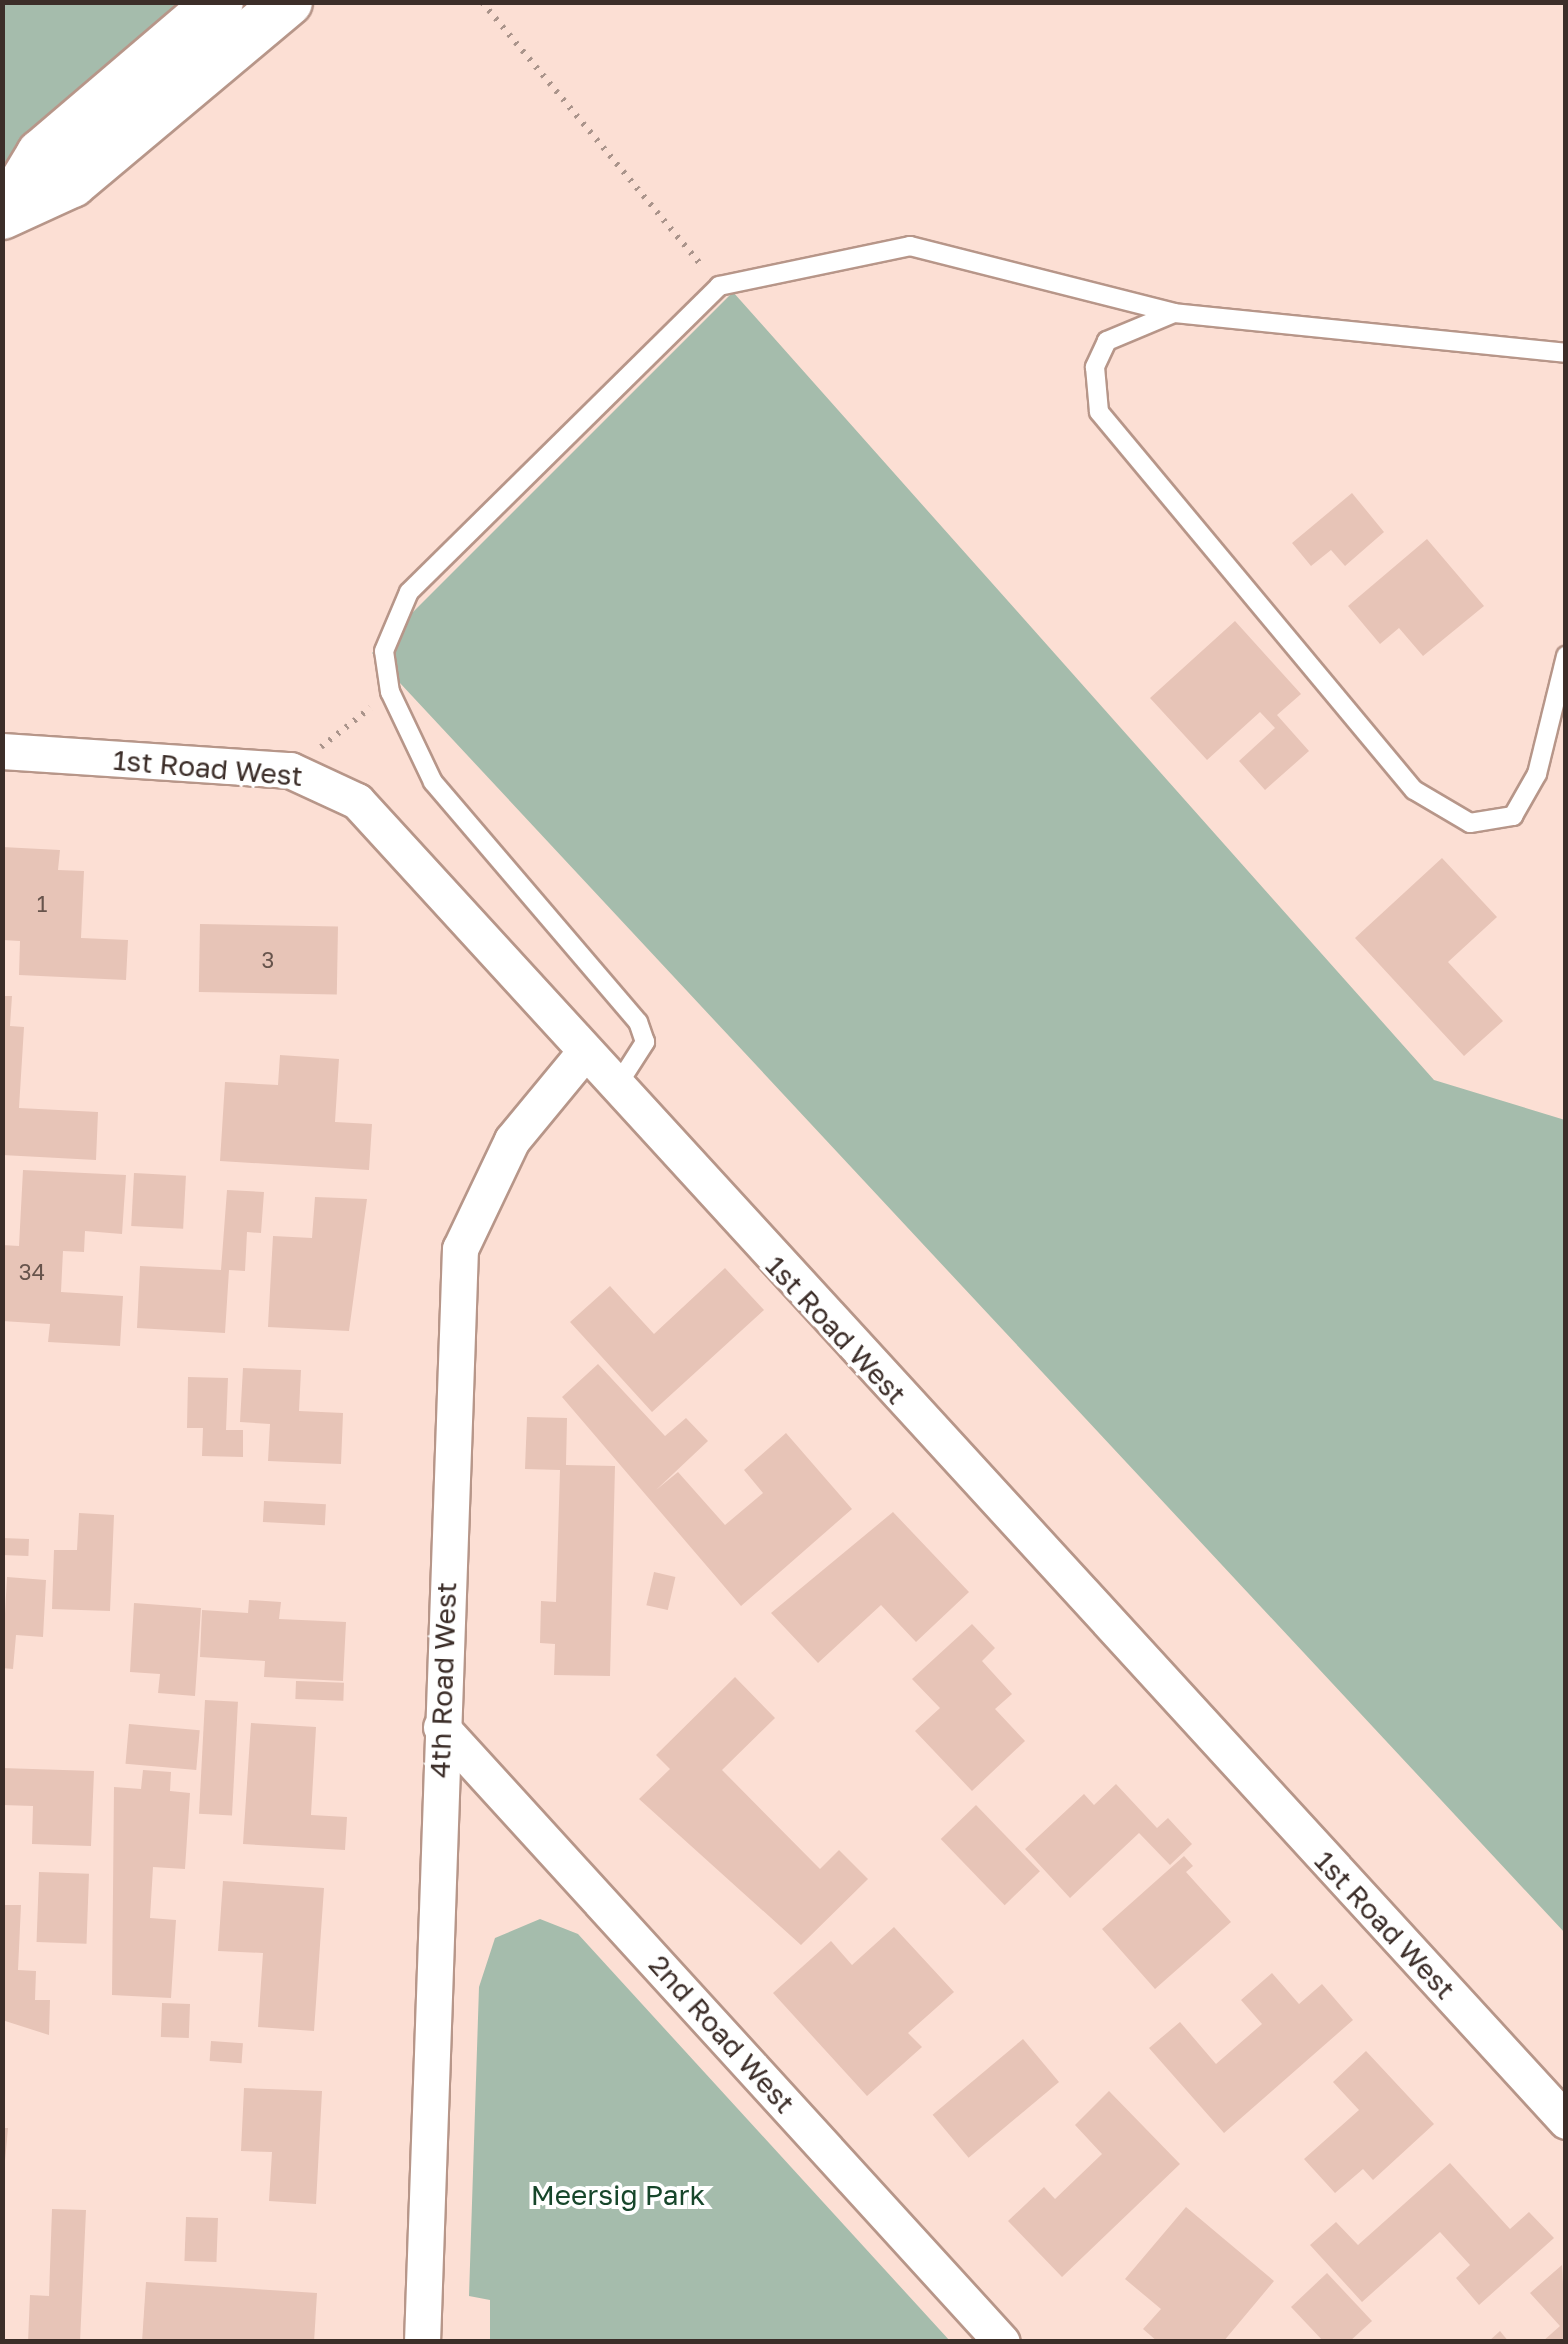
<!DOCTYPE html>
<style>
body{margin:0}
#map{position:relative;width:1568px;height:2344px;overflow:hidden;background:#fcdfd4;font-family:"Golos Text",sans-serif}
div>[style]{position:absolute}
.green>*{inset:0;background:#a5bcac}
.building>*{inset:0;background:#e7c4b7;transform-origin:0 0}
.path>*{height:6px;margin-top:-3px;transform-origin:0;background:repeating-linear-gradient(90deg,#aa948b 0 2.5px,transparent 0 10.5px)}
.roads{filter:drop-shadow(2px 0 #b79689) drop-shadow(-2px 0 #b79689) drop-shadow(0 2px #b79689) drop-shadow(0 -2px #b79689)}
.lane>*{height:18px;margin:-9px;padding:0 9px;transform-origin:9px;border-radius:9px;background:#fff}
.street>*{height:35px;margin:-17.5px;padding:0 17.5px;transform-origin:17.5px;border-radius:17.5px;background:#fff}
.secondary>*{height:48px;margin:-24px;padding:0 24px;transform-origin:24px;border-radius:24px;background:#fff}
span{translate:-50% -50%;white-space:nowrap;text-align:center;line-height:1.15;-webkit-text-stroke:8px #fff;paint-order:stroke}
.number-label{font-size:22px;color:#67544c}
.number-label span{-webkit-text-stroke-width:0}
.street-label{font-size:28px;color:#3c2e29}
.park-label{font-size:28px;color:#17462b}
.frame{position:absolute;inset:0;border:5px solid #3c2e29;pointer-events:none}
</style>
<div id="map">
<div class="green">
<i style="clip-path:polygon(3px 3px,219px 3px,3px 215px)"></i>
<i style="clip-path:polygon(733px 292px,1434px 1080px,1565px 1120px,1565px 1933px,372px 653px)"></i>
<i style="clip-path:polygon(540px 1919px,578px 1934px,950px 2341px,490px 2341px,490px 2300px,469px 2296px,479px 1987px,495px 1938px)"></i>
</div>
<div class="building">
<i style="clip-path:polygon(1352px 493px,1384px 532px,1345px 566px,1331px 550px,1311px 566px,1292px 543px)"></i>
<i style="clip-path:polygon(1427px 539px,1484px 606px,1423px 656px,1399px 628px,1380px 644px,1348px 606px)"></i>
<i style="clip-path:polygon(1235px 621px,1301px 694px,1277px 715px,1309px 751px,1265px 790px,1239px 761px,1275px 728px,1260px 712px,1207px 760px,1150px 698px)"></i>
<i style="clip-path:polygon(2px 847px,60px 850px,58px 870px,84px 871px,81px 938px,128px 940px,126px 980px,19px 975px,20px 941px,2px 940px)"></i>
<i style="clip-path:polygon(1442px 858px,1497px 917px,1448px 962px,1503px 1021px,1464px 1056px,1355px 938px)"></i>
<i style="left:200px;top:924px;width:138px;height:68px;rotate:1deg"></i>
<i style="clip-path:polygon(2px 996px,12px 996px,10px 1026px,24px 1027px,19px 1108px,98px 1112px,96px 1160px,2px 1155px)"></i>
<i style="clip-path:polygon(280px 1055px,339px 1059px,335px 1122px,372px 1124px,369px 1170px,220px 1161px,225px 1082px,278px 1085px)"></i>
<i style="clip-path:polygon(23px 1170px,126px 1175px,122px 1234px,85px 1231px,84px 1252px,63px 1251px,61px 1292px,123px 1296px,120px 1346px,48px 1342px,50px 1324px,2px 1321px,2px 1245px,19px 1246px)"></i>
<i style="left:134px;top:1173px;width:52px;height:53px;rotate:3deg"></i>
<i style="clip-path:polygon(227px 1190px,264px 1192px,261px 1233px,247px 1232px,245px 1271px,229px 1270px,225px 1333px,137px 1328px,140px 1266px,221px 1270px)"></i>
<i style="clip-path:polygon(315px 1197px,367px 1199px,349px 1331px,268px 1327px,273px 1236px,312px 1238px)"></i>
<i style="clip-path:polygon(725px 1268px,764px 1310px,652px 1412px,570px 1322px,610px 1286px,654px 1334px)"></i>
<i style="clip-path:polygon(598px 1364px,665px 1436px,686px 1418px,708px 1441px,656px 1490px,678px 1472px,725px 1525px,763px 1493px,744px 1470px,786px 1433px,852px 1509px,741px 1606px,562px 1397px)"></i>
<i style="clip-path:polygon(243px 1368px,301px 1370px,299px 1411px,343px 1413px,341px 1464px,268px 1461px,270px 1424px,240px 1422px)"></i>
<i style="clip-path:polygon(188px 1377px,228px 1378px,226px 1430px,243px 1430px,243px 1457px,202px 1456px,203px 1428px,187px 1428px)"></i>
<i style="clip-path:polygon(527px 1417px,567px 1418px,566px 1465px,615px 1466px,610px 1676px,554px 1675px,555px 1644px,540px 1643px,541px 1601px,556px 1602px,560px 1470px,525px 1469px)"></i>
<i style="left:264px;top:1501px;width:62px;height:21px;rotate:3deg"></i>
<i style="clip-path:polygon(893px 1512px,969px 1592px,916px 1642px,881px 1605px,818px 1663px,771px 1613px)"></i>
<i style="clip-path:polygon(79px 1513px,114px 1515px,110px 1611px,52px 1609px,54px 1550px,77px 1550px)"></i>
<i style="left:2px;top:1538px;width:27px;height:17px;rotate:2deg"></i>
<i style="left:654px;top:1572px;width:22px;height:34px;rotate:13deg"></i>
<i style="clip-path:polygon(7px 1577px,46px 1580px,43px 1637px,16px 1635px,13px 1669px,2px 1668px)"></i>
<i style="clip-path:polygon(249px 1600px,281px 1602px,279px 1619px,346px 1622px,343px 1681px,264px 1677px,265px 1661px,200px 1657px,202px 1610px,248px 1613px)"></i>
<i style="clip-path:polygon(134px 1603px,201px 1608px,195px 1696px,158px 1693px,160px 1674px,130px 1672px)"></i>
<i style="clip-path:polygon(972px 1624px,995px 1648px,982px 1661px,1012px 1694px,995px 1709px,1025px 1741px,972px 1791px,915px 1731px,940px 1708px,912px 1679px)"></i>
<i style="clip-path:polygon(735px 1677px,775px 1718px,722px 1770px,820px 1869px,839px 1850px,868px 1879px,801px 1945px,639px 1799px,670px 1769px,656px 1755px)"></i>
<i style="left:296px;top:1681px;width:48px;height:18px;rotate:2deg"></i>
<i style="left:205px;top:1700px;width:33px;height:114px;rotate:3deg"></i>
<i style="clip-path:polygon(251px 1723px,316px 1727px,311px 1815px,347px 1817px,345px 1850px,243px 1844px)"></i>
<i style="left:129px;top:1724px;width:71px;height:40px;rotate:5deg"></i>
<i style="clip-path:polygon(2px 1768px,94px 1771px,91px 1846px,32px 1844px,33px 1806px,2px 1805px)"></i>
<i style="clip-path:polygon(143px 1770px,171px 1772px,170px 1791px,190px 1793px,185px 1869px,153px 1867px,150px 1918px,176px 1920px,171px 1998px,112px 1995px,114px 1787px,141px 1789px)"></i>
<i style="clip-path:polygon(1116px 1784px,1157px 1828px,1168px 1818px,1192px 1844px,1170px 1865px,1139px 1833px,1070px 1898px,1025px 1849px,1084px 1794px,1094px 1805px)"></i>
<i style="left:976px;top:1805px;width:92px;height:49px;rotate:46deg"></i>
<i style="clip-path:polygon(1184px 1856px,1193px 1866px,1186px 1872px,1231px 1922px,1155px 1989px,1102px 1929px)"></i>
<i style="left:39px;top:1872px;width:50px;height:70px;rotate:2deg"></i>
<i style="clip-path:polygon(223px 1881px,324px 1888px,314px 2031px,258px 2027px,263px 1953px,218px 1951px)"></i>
<i style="clip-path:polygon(2px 1905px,21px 1905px,18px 1970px,36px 1971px,35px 2000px,50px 2000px,49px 2035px,2px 2020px)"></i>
<i style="clip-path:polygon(894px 1927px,954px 1992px,908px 2033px,922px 2047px,867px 2096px,773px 1993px,831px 1941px,852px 1965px)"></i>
<i style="clip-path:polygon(1272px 1973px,1299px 2004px,1322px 1984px,1353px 2020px,1224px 2133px,1149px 2048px,1180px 2022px,1216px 2064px,1262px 2024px,1241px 2000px)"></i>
<i style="left:162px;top:2003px;width:28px;height:34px;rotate:2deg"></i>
<i style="left:1023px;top:2039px;width:56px;height:118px;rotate:50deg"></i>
<i style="left:211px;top:2041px;width:32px;height:20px;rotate:4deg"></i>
<i style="clip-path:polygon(1366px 2051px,1434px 2124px,1373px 2180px,1363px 2169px,1335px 2193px,1304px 2159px,1359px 2110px,1333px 2082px)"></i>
<i style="clip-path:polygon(244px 2088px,322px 2091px,316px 2204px,269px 2201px,272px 2152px,241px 2151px)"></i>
<i style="clip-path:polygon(1109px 2091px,1180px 2164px,1062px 2277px,1008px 2221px,1044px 2187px,1055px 2199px,1102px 2154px,1075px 2125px)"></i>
<i style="clip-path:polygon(2px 2128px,8px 2128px,5px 2161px,2px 2161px)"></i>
<i style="clip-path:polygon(1450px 2163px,1510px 2229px,1529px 2212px,1554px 2238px,1479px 2305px,1456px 2278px,1470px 2265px,1440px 2232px,1362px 2302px,1310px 2245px,1336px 2222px,1358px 2245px)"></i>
<i style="clip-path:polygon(1186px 2207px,1274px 2281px,1223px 2342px,1158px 2342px,1143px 2329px,1161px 2309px,1125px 2279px)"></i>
<i style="clip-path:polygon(52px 2209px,86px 2210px,80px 2342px,28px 2342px,30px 2295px,49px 2296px)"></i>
<i style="left:186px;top:2217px;width:32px;height:44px;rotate:2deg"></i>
<i style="clip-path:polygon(1562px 2265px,1566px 2342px,1542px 2342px,1560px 2326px,1530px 2293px)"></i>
<i style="clip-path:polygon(1327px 2273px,1372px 2321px,1349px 2342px,1324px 2342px,1291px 2307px)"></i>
<i style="clip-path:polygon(146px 2282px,317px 2293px,314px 2342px,142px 2342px)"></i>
<i style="clip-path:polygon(1500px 2331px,1509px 2342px,1488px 2342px)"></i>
</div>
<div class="path">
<i style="left:482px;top:2px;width:344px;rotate:50.2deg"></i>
<i style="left:321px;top:747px;width:63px;rotate:-38.5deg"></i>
</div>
<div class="roads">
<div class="lane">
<i style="left:1174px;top:313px;width:73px;rotate:157.3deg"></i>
<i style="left:1107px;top:341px;width:29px;rotate:115deg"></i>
<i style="left:1095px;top:367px;width:45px;rotate:84.9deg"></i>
<i style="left:1099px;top:412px;width:492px;rotate:50.2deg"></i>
<i style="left:1414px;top:790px;width:65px;rotate:30.5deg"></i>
<i style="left:1470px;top:823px;width:44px;rotate:-9.2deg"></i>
<i style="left:1513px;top:816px;width:48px;rotate:-60.3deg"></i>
<i style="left:1537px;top:774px;width:122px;rotate:-76.2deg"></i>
<i style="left:615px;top:1089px;width:56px;rotate:-57.4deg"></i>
<i style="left:645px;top:1042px;width:21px;rotate:-109deg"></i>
<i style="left:638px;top:1022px;width:316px;rotate:-130.5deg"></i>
<i style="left:433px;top:782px;width:100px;rotate:-115.5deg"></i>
<i style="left:390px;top:692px;width:41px;rotate:-98.3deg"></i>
<i style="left:384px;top:651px;width:64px;rotate:-67deg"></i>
<i style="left:409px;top:592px;width:436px;rotate:-44.6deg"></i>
<i style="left:719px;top:286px;width:195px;rotate:-11.8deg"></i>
<i style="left:910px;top:246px;width:272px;rotate:14.2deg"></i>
<i style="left:1174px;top:313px;width:394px;rotate:5.8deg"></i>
</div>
<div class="street">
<i style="left:2px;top:751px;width:289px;rotate:3.8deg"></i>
<i style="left:290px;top:770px;width:74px;rotate:24.8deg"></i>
<i style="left:357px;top:801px;width:1790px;rotate:47.51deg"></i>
<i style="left:441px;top:1727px;width:832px;rotate:47.63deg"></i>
<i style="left:422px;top:2342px;width:1094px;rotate:-88.01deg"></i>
<i style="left:460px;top:1249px;width:121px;rotate:-64.5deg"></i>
<i style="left:512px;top:1140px;width:110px;rotate:-50.5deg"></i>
</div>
<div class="secondary">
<i style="left:6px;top:212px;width:68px;rotate:-58.9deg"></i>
<i style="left:41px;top:154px;width:234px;rotate:-40.5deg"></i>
<i style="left:2px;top:215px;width:77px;rotate:-24.6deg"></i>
<i style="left:72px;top:183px;width:282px;rotate:-40deg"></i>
</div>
</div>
<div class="number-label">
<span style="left:42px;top:904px">1</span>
<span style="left:268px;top:960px">3</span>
<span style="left:32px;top:1272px">34</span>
</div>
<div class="street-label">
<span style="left:208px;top:768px;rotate:5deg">1st Road West</span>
<span style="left:836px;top:1330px;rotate:47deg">1st Road West</span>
<span style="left:443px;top:1680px;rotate:-88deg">4th Road West</span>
<span style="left:1385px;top:1925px;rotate:47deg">1st Road West</span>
<span style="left:722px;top:2034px;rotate:48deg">2nd Road West</span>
</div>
<div class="park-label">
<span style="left:618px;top:2195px">Meersig Park</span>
</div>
<div class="frame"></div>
</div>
